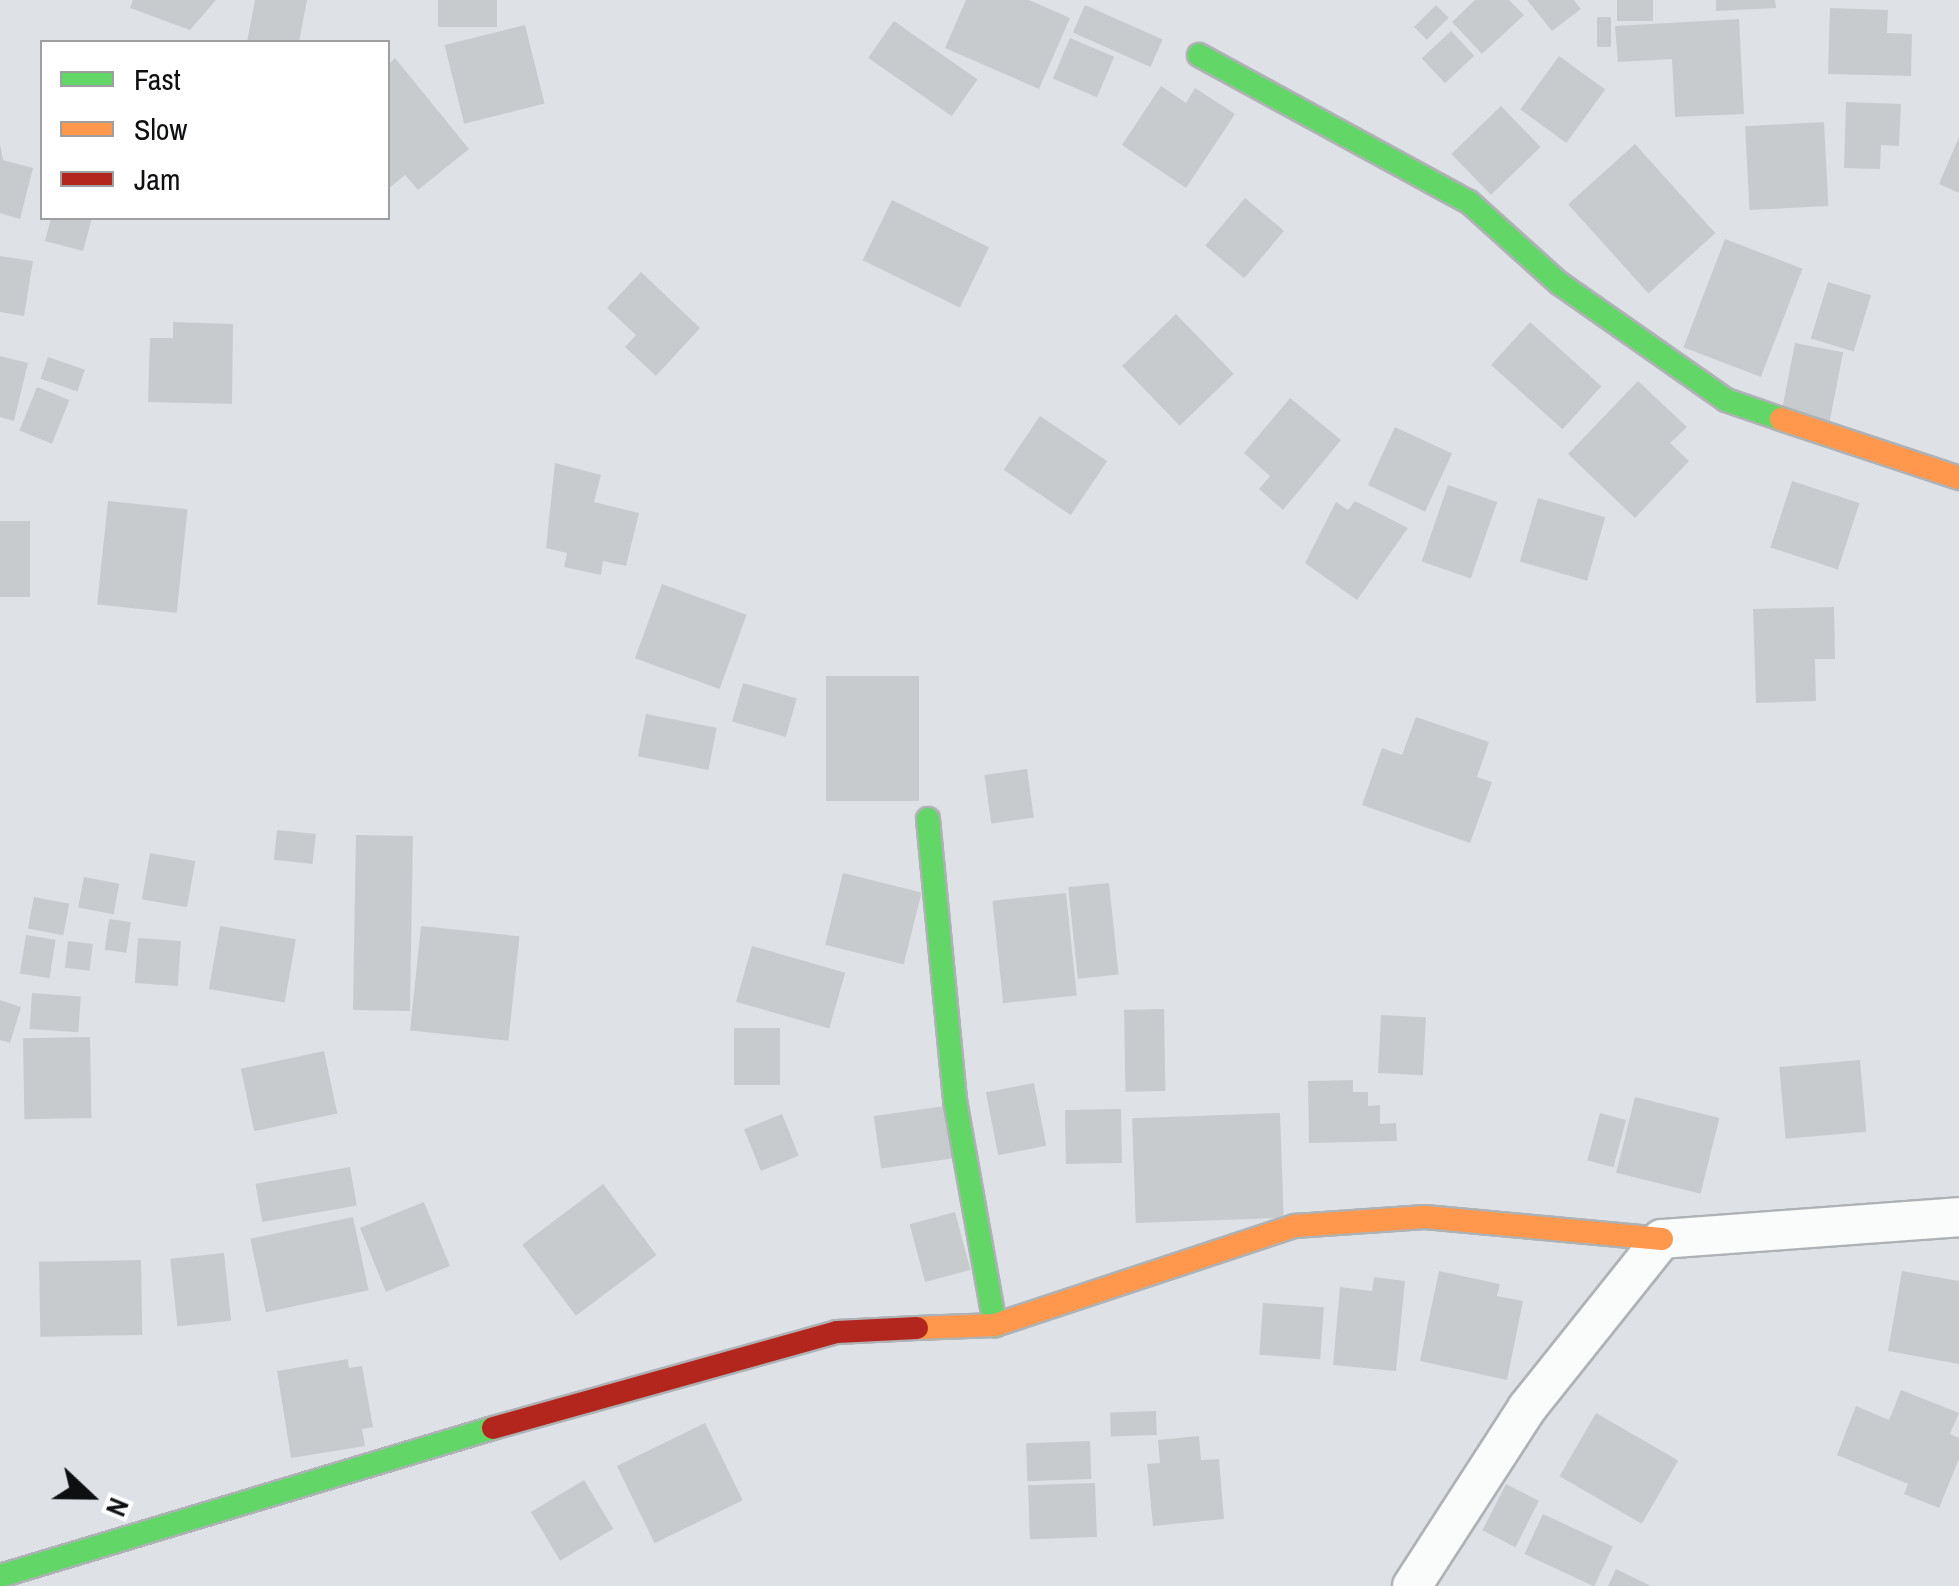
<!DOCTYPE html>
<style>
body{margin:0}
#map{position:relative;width:1959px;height:1586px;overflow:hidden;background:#dee2e6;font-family:"Archivo Narrow",sans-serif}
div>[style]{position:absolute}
.building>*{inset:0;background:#c8cbce;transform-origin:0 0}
.roads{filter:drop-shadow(2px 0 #afb2b5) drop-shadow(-2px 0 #afb2b5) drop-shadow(0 2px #afb2b5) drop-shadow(0 -2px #afb2b5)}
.street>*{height:38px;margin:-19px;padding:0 19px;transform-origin:19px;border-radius:19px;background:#fafbfb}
.fast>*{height:22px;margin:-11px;padding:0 11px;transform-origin:11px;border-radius:11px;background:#63d668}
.slow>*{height:22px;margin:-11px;padding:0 11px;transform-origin:11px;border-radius:11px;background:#ff974d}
.jam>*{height:22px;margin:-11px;padding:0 11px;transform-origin:11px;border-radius:11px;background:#b3261e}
span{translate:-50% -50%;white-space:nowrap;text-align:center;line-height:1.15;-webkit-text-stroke:10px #fff;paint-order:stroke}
.legend{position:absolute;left:40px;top:40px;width:350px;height:180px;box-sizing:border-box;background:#fff;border:2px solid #9e9fa0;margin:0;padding:12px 18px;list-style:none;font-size:30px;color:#0d0f11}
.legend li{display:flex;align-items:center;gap:20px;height:50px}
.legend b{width:50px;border:2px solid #9e9fa0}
.north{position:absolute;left:40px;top:1446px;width:100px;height:100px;-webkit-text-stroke:8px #fff;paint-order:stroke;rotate:112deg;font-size:28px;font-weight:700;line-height:40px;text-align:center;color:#0d0f11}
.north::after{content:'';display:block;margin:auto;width:35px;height:45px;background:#0d0f11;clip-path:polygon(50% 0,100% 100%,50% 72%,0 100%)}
</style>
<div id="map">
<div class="building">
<i style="clip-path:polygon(133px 0,216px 0,190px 30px,130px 8px)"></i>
<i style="clip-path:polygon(255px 0,307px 0,299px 42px,247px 42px)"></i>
<i style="left:438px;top:0;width:59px;height:27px"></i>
<i style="clip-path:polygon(966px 0,1029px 0,1070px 18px,1039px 89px,945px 48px)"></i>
<i style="clip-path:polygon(1475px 0,1509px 0,1524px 15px,1482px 54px,1452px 22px)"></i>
<i style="clip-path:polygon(1527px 0,1574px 0,1581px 9px,1552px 31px)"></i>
<i style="left:1617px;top:0;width:36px;height:21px"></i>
<i style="clip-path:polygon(1716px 0,1775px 0,1776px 8px,1716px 11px)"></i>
<i style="left:1085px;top:5px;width:85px;height:30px;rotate:24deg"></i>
<i style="left:1436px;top:5px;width:18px;height:31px;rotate:45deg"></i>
<i style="clip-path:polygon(1830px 8px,1888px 10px,1887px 33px,1912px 34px,1911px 76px,1828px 74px)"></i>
<i style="left:1597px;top:17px;width:14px;height:30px"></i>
<i style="clip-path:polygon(1739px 19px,1744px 114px,1675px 117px,1672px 59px,1618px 62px,1615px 26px)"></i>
<i style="left:894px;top:21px;width:102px;height:45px;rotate:35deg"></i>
<i style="left:525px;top:25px;width:81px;height:83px;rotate:76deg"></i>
<i style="left:1451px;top:31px;width:34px;height:40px;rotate:47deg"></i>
<i style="left:1070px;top:38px;width:48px;height:44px;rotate:23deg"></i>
<i style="left:1559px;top:56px;width:57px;height:66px;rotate:36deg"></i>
<i style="clip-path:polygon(395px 58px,469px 149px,418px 190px,405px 175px,388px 189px,388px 65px)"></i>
<i style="clip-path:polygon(1161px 86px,1186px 103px,1195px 88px,1235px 114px,1186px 188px,1122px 145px)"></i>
<i style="clip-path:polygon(1846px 102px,1901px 104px,1899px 146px,1881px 145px,1880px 169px,1844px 168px)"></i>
<i style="left:1501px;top:106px;width:57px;height:69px;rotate:46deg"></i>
<i style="left:1824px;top:122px;width:84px;height:79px;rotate:87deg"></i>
<i style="clip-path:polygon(1959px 137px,1959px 193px,1939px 184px)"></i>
<i style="clip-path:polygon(0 144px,3px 160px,33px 168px,20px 219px,0 213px)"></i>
<i style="left:1635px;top:144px;width:120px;height:90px;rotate:48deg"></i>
<i style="left:1245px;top:198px;width:51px;height:62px;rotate:40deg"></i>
<i style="left:892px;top:200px;width:108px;height:67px;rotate:26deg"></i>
<i style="clip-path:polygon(51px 218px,92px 218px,83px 251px,45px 241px)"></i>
<i style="left:1725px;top:239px;width:83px;height:116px;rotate:21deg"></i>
<i style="clip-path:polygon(0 256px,33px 261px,24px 316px,0 312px)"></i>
<i style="clip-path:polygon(641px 272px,700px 328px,656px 376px,625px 347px,636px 335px,607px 308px)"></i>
<i style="left:1828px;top:282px;width:45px;height:59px;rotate:17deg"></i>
<i style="left:1176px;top:314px;width:83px;height:75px;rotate:46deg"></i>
<i style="clip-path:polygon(173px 322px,233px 324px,232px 404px,148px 402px,150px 338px,173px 338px)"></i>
<i style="left:1530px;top:322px;width:96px;height:58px;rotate:42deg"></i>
<i style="left:1795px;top:343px;width:49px;height:73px;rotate:11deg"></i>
<i style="clip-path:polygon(0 356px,28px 363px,14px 421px,0 417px)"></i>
<i style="left:48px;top:357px;width:39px;height:23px;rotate:19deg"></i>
<i style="clip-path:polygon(1638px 381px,1687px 427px,1670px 443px,1689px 461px,1635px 518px,1568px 454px)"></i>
<i style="left:37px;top:387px;width:35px;height:47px;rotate:22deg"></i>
<i style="clip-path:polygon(1290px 398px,1341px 440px,1283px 510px,1259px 489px,1270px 476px,1244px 453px)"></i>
<i style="left:1040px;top:416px;width:81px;height:65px;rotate:34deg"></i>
<i style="left:1395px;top:427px;width:63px;height:64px;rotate:25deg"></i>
<i style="clip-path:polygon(555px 463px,601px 475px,594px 502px,639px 513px,626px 566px,603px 561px,601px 575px,564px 567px,567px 553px,546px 548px)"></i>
<i style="left:1792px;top:481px;width:71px;height:70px;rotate:18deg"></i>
<i style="left:1448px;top:485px;width:52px;height:81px;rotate:19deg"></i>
<i style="left:1538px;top:498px;width:70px;height:66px;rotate:16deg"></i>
<i style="left:108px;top:501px;width:80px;height:104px;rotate:6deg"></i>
<i style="clip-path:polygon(1355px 501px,1408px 528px,1357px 600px,1305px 563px,1336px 502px,1348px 510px)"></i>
<i style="left:0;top:521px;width:30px;height:76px"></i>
<i style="left:662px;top:584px;width:90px;height:79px;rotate:20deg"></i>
<i style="clip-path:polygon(1834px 607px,1835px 659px,1815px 659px,1816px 701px,1756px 703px,1753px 609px)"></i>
<i style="left:919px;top:676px;width:125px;height:93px;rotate:90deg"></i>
<i style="left:743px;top:683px;width:56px;height:40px;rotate:16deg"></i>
<i style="left:646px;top:714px;width:72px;height:43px;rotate:11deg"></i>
<i style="clip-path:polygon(1416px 717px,1489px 742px,1477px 777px,1492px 782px,1470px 843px,1362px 805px,1382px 748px,1402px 755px)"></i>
<i style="left:1027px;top:769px;width:49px;height:43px;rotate:82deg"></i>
<i style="left:277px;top:830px;width:39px;height:30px;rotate:6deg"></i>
<i style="left:356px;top:835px;width:57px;height:175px;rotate:1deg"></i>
<i style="left:150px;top:853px;width:46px;height:47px;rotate:10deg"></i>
<i style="left:843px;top:873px;width:81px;height:74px;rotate:14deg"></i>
<i style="left:84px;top:877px;width:36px;height:31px;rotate:11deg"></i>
<i style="left:1109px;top:883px;width:92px;height:41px;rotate:84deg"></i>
<i style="left:1066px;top:893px;width:103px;height:74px;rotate:84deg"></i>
<i style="left:34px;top:897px;width:36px;height:32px;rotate:11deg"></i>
<i style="left:109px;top:919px;width:22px;height:31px;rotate:8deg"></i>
<i style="left:220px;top:926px;width:77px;height:64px;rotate:10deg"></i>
<i style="left:421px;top:926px;width:99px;height:105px;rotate:6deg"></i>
<i style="left:26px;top:935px;width:30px;height:39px;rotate:9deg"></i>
<i style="left:138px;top:938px;width:43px;height:45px;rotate:4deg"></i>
<i style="left:68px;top:941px;width:25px;height:27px;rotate:7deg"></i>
<i style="left:752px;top:946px;width:97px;height:58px;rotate:16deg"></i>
<i style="left:32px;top:993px;width:49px;height:36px;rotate:4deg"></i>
<i style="clip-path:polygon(0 1000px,21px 1007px,10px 1043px,0 1040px)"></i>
<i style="left:1164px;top:1009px;width:82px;height:40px;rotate:89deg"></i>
<i style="left:1381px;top:1015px;width:45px;height:58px;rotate:3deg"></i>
<i style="left:734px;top:1028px;width:46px;height:57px"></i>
<i style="left:90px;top:1037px;width:81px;height:67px;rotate:89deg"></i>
<i style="left:324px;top:1051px;width:64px;height:85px;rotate:78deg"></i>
<i style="left:1860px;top:1060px;width:72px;height:81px;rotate:85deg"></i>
<i style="clip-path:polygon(1353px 1080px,1353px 1092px,1368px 1092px,1368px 1106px,1380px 1105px,1380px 1124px,1396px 1123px,1397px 1141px,1309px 1143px,1308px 1081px)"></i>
<i style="left:1034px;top:1083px;width:64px;height:49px;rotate:79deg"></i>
<i style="left:1635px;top:1097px;width:87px;height:78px;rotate:14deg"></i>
<i style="left:952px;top:1105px;width:53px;height:79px;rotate:82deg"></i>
<i style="left:1121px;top:1109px;width:54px;height:56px;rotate:89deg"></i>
<i style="left:1280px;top:1113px;width:105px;height:148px;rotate:88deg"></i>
<i style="left:1600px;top:1113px;width:27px;height:49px;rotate:15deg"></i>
<i style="left:782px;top:1114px;width:45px;height:41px;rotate:68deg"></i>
<i style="left:350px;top:1167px;width:39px;height:96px;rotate:80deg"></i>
<i style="left:603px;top:1184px;width:89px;height:101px;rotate:53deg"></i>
<i style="left:424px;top:1202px;width:69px;height:69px;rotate:68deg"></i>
<i style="left:955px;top:1212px;width:60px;height:47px;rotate:75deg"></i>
<i style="left:353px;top:1217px;width:75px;height:105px;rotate:78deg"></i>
<i style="left:224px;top:1253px;width:68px;height:54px;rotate:84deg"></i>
<i style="left:141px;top:1260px;width:75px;height:102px;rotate:89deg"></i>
<i style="clip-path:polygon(1439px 1271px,1500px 1284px,1497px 1296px,1523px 1301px,1507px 1380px,1420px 1361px)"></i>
<i style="clip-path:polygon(1902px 1271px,1959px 1281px,1959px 1364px,1888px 1351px)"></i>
<i style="clip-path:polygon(1374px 1277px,1405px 1281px,1396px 1371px,1333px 1365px,1340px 1287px,1372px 1291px)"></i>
<i style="left:1263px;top:1303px;width:61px;height:52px;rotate:4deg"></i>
<i style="clip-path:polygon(348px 1359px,349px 1368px,362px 1366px,373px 1427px,362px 1429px,365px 1446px,291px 1458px,277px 1371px)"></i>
<i style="clip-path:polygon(1901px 1390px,1959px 1413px,1950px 1434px,1959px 1438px,1959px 1459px,1939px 1508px,1904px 1494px,1908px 1484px,1837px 1455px,1856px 1406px,1889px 1420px)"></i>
<i style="left:1156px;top:1411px;width:24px;height:46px;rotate:88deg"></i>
<i style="left:1596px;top:1413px;width:95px;height:73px;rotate:30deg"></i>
<i style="left:705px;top:1423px;width:86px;height:98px;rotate:64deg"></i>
<i style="clip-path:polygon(1199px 1436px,1201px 1460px,1219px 1459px,1224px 1519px,1153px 1526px,1147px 1464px,1160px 1463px,1158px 1440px)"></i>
<i style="left:1090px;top:1441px;width:38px;height:64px;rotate:88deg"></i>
<i style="left:584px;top:1480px;width:57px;height:62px;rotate:59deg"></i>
<i style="left:1095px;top:1483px;width:54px;height:67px;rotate:88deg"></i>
<i style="left:1506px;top:1484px;width:37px;height:52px;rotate:27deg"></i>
<i style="left:1543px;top:1514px;width:77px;height:44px;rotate:25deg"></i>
<i style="clip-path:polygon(1616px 1569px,1651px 1586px,1608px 1586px)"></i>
</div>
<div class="roads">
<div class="street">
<i style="left:1412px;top:1586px;width:212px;rotate:-57.1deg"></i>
<i style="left:1527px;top:1408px;width:216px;rotate:-51.4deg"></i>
<i style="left:1662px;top:1239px;width:298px;rotate:-4.2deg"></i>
</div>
<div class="fast">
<i style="left:1199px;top:55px;width:307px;rotate:28.6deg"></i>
<i style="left:1469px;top:202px;width:121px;rotate:42deg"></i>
<i style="left:1559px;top:283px;width:204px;rotate:35deg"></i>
<i style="left:1726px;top:400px;width:58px;rotate:19.1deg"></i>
<i style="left:928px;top:819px;width:282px;rotate:84.5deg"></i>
<i style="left:955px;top:1100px;width:229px;rotate:79.9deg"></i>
<i style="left:0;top:1576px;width:515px;rotate:-16.71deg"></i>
</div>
<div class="slow">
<i style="left:1781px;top:419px;width:188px;rotate:18.3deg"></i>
<i style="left:917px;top:1328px;width:78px;rotate:-2.2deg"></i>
<i style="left:995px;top:1325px;width:316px;rotate:-18.3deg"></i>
<i style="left:1295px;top:1226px;width:130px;rotate:-4deg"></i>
<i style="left:1425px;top:1217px;width:238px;rotate:5.3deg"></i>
</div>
<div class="jam">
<i style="left:493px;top:1428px;width:357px;rotate:-15.6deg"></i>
<i style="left:837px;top:1332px;width:80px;rotate:-2.9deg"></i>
</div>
</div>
<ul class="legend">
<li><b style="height:12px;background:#63d668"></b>Fast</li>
<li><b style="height:12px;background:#ff974d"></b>Slow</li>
<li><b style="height:12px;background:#b3261e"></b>Jam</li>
</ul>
<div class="north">N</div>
</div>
